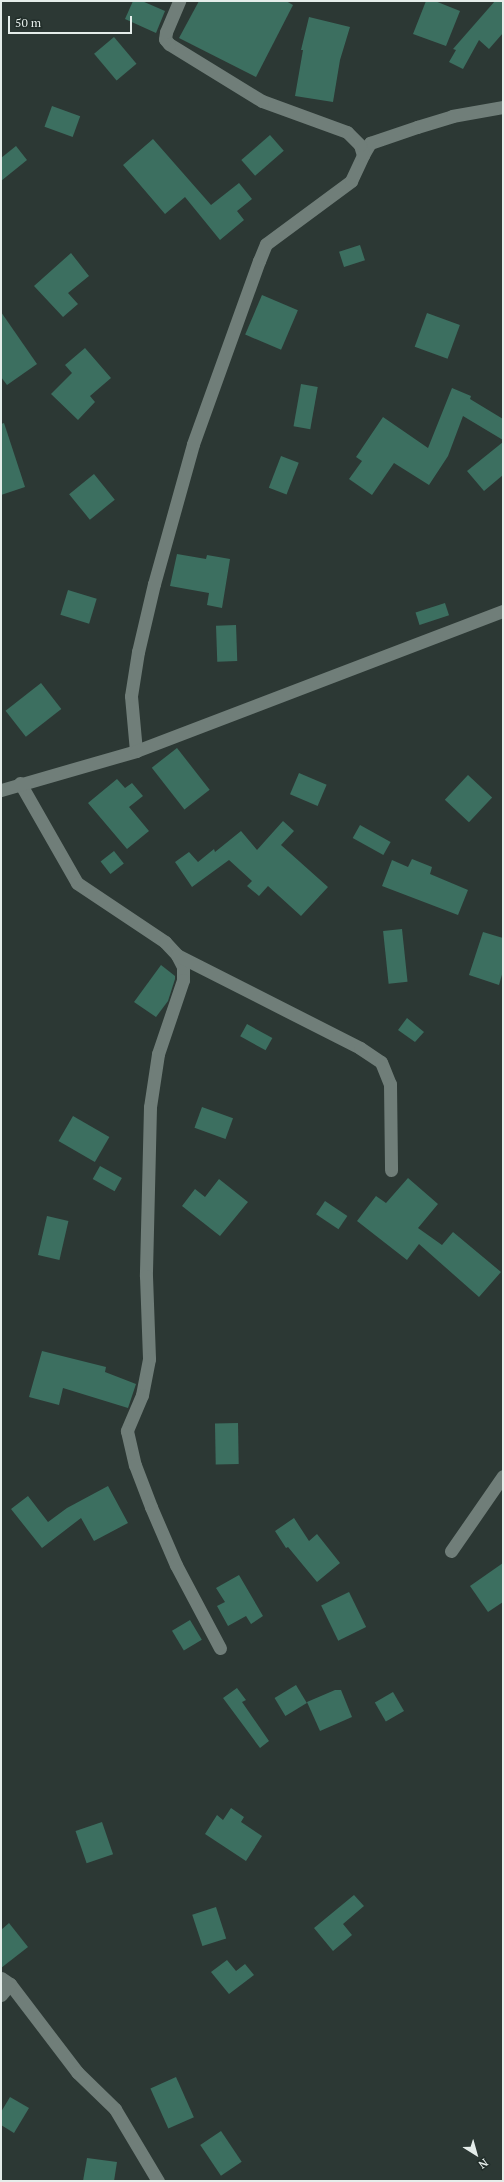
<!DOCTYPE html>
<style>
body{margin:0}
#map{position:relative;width:504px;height:2182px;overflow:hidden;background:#2c3834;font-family:"PT Serif",serif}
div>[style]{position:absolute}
.building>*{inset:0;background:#3c6f60;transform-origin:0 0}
.street>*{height:13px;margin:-6.5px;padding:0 6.5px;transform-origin:6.5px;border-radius:6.5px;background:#707e79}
span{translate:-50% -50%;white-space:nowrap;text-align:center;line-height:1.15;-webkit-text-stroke:3.5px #222e2a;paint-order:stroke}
.frame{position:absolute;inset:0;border:2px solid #e5edea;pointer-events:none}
.north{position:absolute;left:456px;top:2134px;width:40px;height:40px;-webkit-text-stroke:3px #222e2a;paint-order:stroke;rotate:143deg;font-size:11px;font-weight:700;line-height:16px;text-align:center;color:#e5edea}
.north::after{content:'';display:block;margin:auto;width:14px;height:18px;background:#e5edea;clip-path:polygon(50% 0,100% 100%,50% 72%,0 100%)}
.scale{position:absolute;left:8px;top:16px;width:124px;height:18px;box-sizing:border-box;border:2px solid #e5edea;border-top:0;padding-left:5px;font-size:12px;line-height:14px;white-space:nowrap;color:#e5edea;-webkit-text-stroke:3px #222e2a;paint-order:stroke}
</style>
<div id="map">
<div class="building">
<i style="clip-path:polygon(133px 1px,142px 1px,165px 11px,156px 33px,125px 19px)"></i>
<i style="clip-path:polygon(199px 1px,286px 1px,293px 5px,256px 77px,179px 38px)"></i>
<i style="clip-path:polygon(426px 1px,435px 1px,460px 11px,446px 46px,413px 34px)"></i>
<i style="clip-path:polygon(495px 1px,503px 1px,503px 33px,489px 49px,479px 40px,463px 69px,449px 62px,456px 50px,453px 49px)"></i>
<i style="clip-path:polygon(309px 17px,350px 27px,340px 60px,333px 102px,295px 96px,303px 50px,301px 50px)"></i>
<i style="left:114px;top:37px;width:35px;height:26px;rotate:50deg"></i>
<i style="left:52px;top:106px;width:30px;height:22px;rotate:20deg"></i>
<i style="left:270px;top:135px;width:21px;height:38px;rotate:49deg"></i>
<i style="clip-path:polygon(153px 139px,211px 205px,239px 183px,252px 199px,237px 211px,244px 220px,220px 240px,185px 197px,165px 214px,123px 165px)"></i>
<i style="clip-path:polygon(16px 146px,27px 160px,1px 181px,1px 158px)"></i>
<i style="left:360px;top:245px;width:16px;height:22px;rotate:72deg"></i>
<i style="clip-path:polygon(71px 253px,89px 276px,68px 293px,78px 304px,63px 317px,34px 286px)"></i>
<i style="left:262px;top:295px;width:39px;height:43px;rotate:23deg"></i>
<i style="clip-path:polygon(1px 312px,37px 364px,7px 385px,1px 377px)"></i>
<i style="left:427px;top:313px;width:35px;height:36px;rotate:20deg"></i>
<i style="clip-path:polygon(85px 348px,111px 378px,90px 396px,95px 402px,78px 420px,51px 394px,72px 373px,65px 365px)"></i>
<i style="left:301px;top:384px;width:17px;height:43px;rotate:10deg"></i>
<i style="clip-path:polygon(452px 388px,471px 396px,470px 399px,503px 419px,503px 440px,463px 416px,448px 456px,429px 485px,394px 463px,372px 495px,349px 479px,362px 461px,356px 457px,383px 417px,428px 448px)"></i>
<i style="clip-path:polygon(4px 423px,25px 487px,1px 495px,1px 424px)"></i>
<i style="clip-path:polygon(503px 442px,503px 475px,484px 491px,467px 471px)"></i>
<i style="left:281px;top:456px;width:19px;height:34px;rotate:21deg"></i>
<i style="left:94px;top:474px;width:33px;height:32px;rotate:51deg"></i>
<i style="clip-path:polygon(177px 554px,206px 559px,207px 555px,230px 559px,222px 608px,207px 605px,209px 593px,170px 586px)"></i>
<i style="left:68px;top:590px;width:30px;height:26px;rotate:17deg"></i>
<i style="left:445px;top:603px;width:13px;height:31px;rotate:72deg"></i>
<i style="left:236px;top:625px;width:36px;height:20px;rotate:88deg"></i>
<i style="left:41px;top:683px;width:33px;height:45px;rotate:52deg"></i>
<i style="left:177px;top:748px;width:53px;height:32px;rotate:52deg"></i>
<i style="left:299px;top:773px;width:30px;height:23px;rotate:23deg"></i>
<i style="left:468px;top:775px;width:33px;height:34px;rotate:43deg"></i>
<i style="clip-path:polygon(117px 779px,125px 788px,132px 783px,143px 796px,129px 807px,149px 831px,127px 849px,88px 803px)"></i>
<i style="clip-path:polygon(283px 821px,294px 831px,281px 845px,328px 887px,301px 916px,268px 886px,259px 896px,247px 886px,252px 881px,229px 860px,192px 887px,175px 862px,189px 852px,198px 862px,214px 849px,215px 852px,241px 831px,257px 850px)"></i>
<i style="left:360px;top:825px;width:35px;height:15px;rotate:29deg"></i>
<i style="left:114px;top:851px;width:16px;height:17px;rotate:52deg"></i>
<i style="clip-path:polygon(412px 859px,432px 867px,430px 874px,468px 890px,458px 915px,382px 886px,392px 860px,408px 867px)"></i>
<i style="left:402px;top:929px;width:53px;height:19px;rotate:84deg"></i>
<i style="clip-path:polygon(483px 932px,503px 938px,503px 971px,499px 985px,469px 975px)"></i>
<i style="clip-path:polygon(161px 965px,175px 976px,175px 979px,168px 1001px,156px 1017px,134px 1002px)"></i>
<i style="clip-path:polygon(407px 1018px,424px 1032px,415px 1042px,398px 1030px)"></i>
<i style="left:247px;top:1024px;width:29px;height:14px;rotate:29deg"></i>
<i style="left:202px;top:1107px;width:33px;height:22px;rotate:20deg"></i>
<i style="left:73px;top:1116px;width:42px;height:29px;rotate:30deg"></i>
<i style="left:100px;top:1166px;width:25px;height:15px;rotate:29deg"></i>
<i style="clip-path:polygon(408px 1178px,438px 1204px,418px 1228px,442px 1245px,453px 1232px,501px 1272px,479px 1297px,419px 1244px,407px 1260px,357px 1221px,376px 1196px,386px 1203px)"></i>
<i style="clip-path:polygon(219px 1179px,248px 1202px,220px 1236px,182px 1206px,195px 1189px,205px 1197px)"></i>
<i style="left:325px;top:1201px;width:27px;height:16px;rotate:34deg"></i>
<i style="left:47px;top:1216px;width:22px;height:40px;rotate:13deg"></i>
<i style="clip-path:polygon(42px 1351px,106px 1367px,105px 1372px,136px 1384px,128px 1408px,63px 1388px,59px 1405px,29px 1397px)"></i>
<i style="left:238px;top:1423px;width:41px;height:23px;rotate:89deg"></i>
<i style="clip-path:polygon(108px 1486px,128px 1523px,94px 1541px,81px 1518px,42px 1548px,11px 1509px,28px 1496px,48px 1522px,67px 1508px)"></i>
<i style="clip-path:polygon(294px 1518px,309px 1541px,317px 1534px,340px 1563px,317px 1582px,288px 1547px,286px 1548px,275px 1531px)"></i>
<i style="clip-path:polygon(503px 1563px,503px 1602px,488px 1612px,470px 1586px)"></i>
<i style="clip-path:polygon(239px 1575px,263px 1616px,251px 1624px,246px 1616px,228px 1626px,217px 1606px,225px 1602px,216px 1588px)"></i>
<i style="left:349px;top:1592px;width:39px;height:31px;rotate:64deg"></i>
<i style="left:190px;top:1620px;width:23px;height:21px;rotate:59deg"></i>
<i style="left:296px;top:1685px;width:21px;height:25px;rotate:59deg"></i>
<i style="clip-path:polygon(237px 1688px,246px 1700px,242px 1702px,269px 1741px,260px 1748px,223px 1698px)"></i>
<i style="clip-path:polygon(335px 1690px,341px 1690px,352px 1717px,320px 1731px,307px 1702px)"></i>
<i style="left:393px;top:1692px;width:22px;height:21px;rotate:60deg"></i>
<i style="clip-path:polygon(231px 1808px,244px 1817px,241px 1822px,262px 1836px,246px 1861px,205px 1834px,217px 1815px,223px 1820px)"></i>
<i style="left:102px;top:1822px;width:34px;height:28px;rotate:71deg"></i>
<i style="clip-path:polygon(354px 1895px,364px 1906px,343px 1924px,352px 1935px,333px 1951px,314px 1928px)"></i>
<i style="left:216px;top:1907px;width:33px;height:25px;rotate:72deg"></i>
<i style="clip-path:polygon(9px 1923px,28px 1947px,1px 1968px,1px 1930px)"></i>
<i style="clip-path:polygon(227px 1960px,236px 1971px,245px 1964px,254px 1975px,229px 1994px,211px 1972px)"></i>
<i style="left:176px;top:2077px;width:44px;height:28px;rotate:66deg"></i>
<i style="clip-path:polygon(10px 2097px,29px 2108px,14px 2133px,1px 2125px,1px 2112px)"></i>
<i style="left:221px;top:2131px;width:37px;height:25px;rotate:56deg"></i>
<i style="clip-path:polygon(87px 2158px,117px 2162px,114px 2181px,83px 2181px)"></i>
</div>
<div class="street">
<i style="left:363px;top:155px;width:14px;rotate:-60deg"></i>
<i style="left:370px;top:143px;width:50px;rotate:-18.8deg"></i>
<i style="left:417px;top:127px;width:37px;rotate:-17deg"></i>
<i style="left:452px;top:116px;width:52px;rotate:-10deg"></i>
<i style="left:136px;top:751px;width:55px;rotate:-95.2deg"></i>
<i style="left:131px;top:696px;width:45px;rotate:-81deg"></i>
<i style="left:138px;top:652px;width:70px;rotate:-76.8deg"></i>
<i style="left:154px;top:584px;width:145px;rotate:-74.4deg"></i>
<i style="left:193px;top:444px;width:195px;rotate:-70.2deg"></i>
<i style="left:259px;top:261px;width:18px;rotate:-68deg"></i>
<i style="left:266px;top:244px;width:106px;rotate:-36.5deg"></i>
<i style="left:351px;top:181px;width:29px;rotate:-65deg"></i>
<i style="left:363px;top:155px;width:10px;rotate:-107deg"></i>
<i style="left:360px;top:145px;width:18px;rotate:-135deg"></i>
<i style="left:347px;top:132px;width:90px;rotate:-160deg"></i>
<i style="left:262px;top:101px;width:109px;rotate:-148.5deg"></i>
<i style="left:169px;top:44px;width:6px;rotate:-129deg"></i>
<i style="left:165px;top:39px;width:7px;rotate:-82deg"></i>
<i style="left:166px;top:32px;width:34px;rotate:-67deg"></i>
<i style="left:20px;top:783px;width:115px;rotate:60.3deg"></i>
<i style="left:77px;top:883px;width:106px;rotate:33.8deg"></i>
<i style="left:165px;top:942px;width:18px;rotate:47deg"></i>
<i style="left:177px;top:955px;width:13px;rotate:63deg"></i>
<i style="left:183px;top:967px;width:13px;rotate:90deg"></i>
<i style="left:183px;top:980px;width:78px;rotate:108.7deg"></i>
<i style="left:158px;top:1054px;width:54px;rotate:98.6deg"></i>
<i style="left:150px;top:1107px;width:169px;rotate:91.4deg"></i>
<i style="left:146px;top:1276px;width:83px;rotate:87.9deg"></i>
<i style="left:149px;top:1359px;width:37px;rotate:101deg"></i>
<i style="left:142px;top:1395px;width:39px;rotate:113deg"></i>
<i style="left:127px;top:1431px;width:35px;rotate:77deg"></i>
<i style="left:135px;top:1465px;width:45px;rotate:69.1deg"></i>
<i style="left:151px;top:1507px;width:63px;rotate:66.7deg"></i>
<i style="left:176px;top:1565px;width:94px;rotate:62.1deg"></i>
<i style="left:1px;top:790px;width:141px;rotate:-16.1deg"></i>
<i style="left:136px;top:751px;width:393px;rotate:-20.9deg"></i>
<i style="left:177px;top:955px;width:205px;rotate:26.9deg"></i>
<i style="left:360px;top:1048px;width:25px;rotate:34deg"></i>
<i style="left:381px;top:1062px;width:24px;rotate:68deg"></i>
<i style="left:390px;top:1084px;width:86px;rotate:89.3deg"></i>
<i style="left:451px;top:1551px;width:91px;rotate:-55.3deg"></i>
<i style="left:1px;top:1978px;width:11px;rotate:34deg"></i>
<i style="left:10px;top:1984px;width:111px;rotate:52.7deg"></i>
<i style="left:77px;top:2072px;width:53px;rotate:44.2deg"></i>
<i style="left:115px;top:2109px;width:84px;rotate:59.2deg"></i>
<i style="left:1px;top:1995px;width:14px;rotate:-51deg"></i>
</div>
<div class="frame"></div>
<div class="north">N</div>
<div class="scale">50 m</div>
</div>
